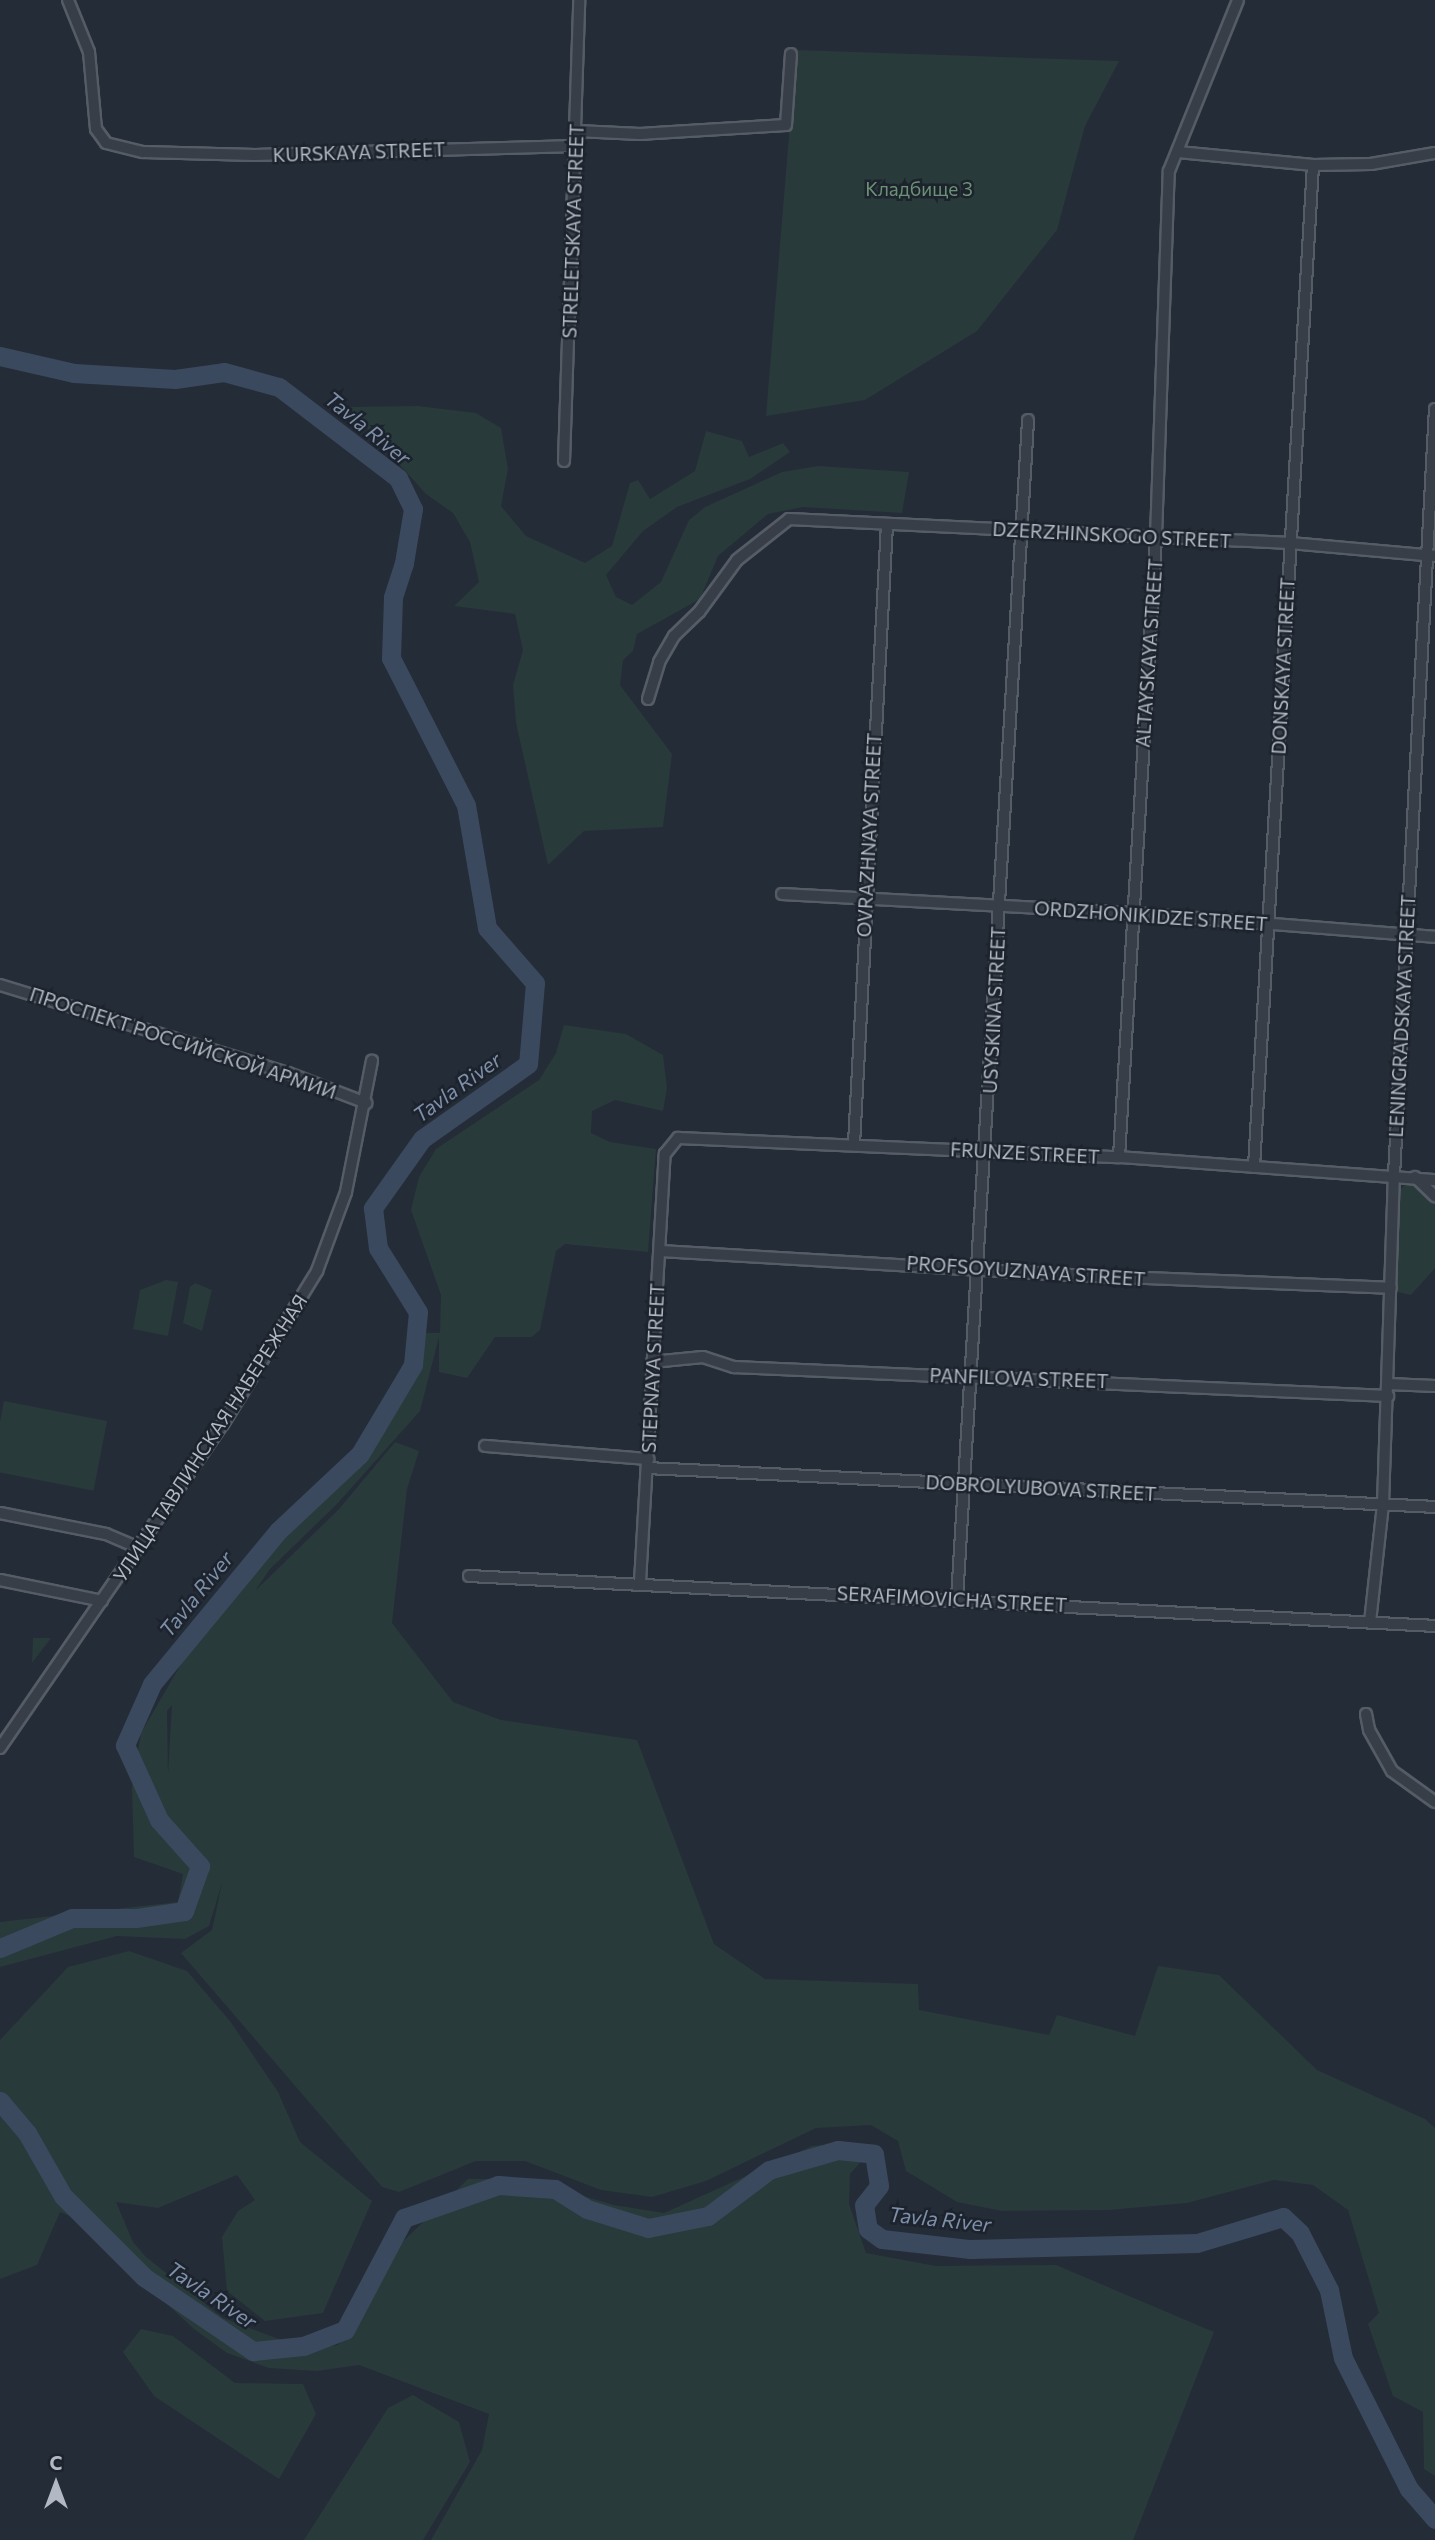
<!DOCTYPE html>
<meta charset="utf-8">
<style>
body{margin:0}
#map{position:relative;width:1435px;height:2540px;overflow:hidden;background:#242c37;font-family:Commissioner,sans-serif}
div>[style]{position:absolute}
.green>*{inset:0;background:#293a3a;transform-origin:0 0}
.river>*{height:19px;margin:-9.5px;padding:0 9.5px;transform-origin:9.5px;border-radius:9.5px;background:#3b495f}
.roads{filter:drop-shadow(2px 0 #555c66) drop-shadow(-2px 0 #555c66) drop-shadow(0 2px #555c66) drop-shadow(0 -2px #555c66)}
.minor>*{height:10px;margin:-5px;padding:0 5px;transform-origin:5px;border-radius:5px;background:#373e48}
span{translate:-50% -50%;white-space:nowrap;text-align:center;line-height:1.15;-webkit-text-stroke:5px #1d232d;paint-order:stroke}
.street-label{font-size:19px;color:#b2b9c4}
.park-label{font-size:19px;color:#6c9275}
.water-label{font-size:21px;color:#7d8fa9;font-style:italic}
.north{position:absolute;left:21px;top:2449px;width:70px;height:70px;-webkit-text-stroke:5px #1d232d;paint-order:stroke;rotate:0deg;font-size:19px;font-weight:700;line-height:28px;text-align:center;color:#b2b9c4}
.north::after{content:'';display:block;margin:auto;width:24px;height:32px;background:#b2b9c4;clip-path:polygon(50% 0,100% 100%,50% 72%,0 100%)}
</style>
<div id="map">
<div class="green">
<i style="clip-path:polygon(796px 50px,1119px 61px,1085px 126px,1057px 230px,977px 331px,865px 400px,766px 416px)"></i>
<i style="clip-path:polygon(418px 406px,476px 413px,501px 428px,508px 469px,501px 506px,526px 536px,585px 563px,612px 546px,630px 483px,638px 480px,650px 499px,695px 471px,706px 431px,742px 441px,749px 457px,783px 443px,790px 452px,750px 479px,677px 507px,643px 531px,606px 575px,616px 597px,632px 605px,661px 582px,689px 520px,705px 507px,782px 472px,818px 466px,909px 472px,902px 513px,803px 507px,768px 514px,718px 556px,700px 599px,637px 634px,633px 651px,623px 660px,620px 685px,672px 754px,663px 827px,584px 831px,548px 865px,516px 723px,513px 685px,523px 650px,515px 614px,454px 606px,479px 582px,470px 542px,453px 513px,426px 494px,348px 407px)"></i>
<i style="clip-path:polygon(evenodd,564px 1025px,626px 1034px,663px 1055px,667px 1088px,663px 1111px,615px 1100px,592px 1111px,591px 1133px,610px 1142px,656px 1149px,648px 1252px,565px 1244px,556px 1251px,540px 1330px,532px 1337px,495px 1337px,467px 1378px,439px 1372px,439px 1337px,420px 1411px,337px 1504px,270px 1569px,255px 1591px,339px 1509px,395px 1442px,419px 1451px,407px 1489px,392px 1623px,453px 1702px,501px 1720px,637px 1740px,714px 1944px,765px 1979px,918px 1984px,919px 2010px,1049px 2035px,1057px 2015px,1135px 2036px,1158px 1966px,1219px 1975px,1317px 2070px,1425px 2119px,1435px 2128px,1435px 2476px,1424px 2469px,1423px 2412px,1393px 2396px,1368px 2324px,1379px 2313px,1348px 2210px,1313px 2185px,1274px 2180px,1187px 2203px,1109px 2210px,1002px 2211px,957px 2202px,906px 2171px,898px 2141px,871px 2125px,816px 2128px,706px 2181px,652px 2197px,601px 2190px,525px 2161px,476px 2161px,399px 2192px,382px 2187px,181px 1953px,212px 1930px,222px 1883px,209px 1926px,185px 1939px,117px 1936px,0 1967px,0 1922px,178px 1902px,183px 1874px,134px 1857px,132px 1788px,141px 1733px,237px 1568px,397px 1408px,409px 1333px,440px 1333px,441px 1295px,411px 1210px,419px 1177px,436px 1149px,539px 1080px,556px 1053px,564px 1025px,172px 1705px,168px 1773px,167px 1711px,172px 1705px)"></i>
<i style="clip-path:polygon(1407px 1183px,1419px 1186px,1435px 1201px,1435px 1268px,1411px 1295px,1398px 1292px,1397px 1217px,1400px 1190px)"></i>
<i style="clip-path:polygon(166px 1280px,178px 1282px,168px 1336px,133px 1329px,140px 1290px)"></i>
<i style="clip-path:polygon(195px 1283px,212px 1290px,202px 1331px,183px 1323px,190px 1287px)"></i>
<i style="left:4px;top:1401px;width:105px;height:71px;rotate:11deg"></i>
<i style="clip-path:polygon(33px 1638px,51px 1638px,32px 1663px)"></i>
<i style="clip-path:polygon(129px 1951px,187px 1971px,230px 2021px,278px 2092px,300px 2142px,372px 2201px,323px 2313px,265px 2321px,227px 2291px,222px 2237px,238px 2211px,255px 2200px,237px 2175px,158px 2208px,116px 2202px,133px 2242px,146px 2257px,223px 2318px,308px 2350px,338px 2345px,362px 2314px,396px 2248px,468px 2179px,525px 2179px,614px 2205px,664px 2213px,812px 2146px,850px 2142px,865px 2157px,850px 2174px,849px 2204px,866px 2253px,936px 2266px,1056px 2265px,1214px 2332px,1133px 2540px,431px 2540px,482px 2450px,489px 2414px,359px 2365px,317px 2371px,269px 2368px,227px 2353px,194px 2329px,103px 2245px,108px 2232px,60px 2212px,37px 2265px,0 2279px,0 2040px,68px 1967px)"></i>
<i style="clip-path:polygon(141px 2329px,173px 2336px,235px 2383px,303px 2384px,316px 2414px,279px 2479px,154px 2396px,123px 2352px)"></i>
<i style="clip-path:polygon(413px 2395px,459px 2422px,470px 2462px,423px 2540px,304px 2540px,388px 2408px)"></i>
</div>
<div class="river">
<i style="left:0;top:356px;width:76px;rotate:12.9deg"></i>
<i style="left:74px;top:373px;width:101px;rotate:3.4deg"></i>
<i style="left:175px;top:379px;width:49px;rotate:-8.1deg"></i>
<i style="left:224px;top:372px;width:57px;rotate:15.3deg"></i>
<i style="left:279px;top:387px;width:150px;rotate:37.4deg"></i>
<i style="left:398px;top:478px;width:34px;rotate:64deg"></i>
<i style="left:413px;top:509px;width:55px;rotate:99.5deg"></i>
<i style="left:404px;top:563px;width:36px;rotate:108deg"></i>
<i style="left:393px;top:597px;width:61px;rotate:91.9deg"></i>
<i style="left:391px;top:658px;width:165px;rotate:63deg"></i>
<i style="left:466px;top:805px;width:125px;rotate:80.3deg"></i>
<i style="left:487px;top:928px;width:73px;rotate:48.9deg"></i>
<i style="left:535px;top:983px;width:81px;rotate:94.9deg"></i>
<i style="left:528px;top:1064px;width:130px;rotate:144.7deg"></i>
<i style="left:422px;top:1139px;width:85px;rotate:125.4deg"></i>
<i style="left:373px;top:1208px;width:40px;rotate:82.9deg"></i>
<i style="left:378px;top:1248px;width:75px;rotate:58deg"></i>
<i style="left:418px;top:1312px;width:53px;rotate:95.4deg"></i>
<i style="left:413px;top:1365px;width:104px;rotate:120.8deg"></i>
<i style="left:360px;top:1454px;width:112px;rotate:136.8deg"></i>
<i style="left:278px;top:1531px;width:198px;rotate:129.5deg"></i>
<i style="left:152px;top:1684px;width:67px;rotate:113.9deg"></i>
<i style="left:125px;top:1745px;width:82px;rotate:65.6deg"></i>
<i style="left:159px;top:1820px;width:62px;rotate:48.3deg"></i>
<i style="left:200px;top:1866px;width:48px;rotate:109.6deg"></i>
<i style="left:184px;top:1911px;width:49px;rotate:171.7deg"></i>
<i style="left:136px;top:1918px;width:64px;rotate:180deg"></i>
<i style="left:72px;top:1918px;width:78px;rotate:157.4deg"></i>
<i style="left:0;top:2101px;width:42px;rotate:49.8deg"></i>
<i style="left:27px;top:2133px;width:73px;rotate:60.3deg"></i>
<i style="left:63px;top:2196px;width:115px;rotate:45deg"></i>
<i style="left:144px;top:2277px;width:132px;rotate:34.2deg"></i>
<i style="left:253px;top:2351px;width:50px;rotate:-5.7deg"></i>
<i style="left:303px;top:2346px;width:45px;rotate:-20.9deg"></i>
<i style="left:345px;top:2330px;width:127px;rotate:-62.2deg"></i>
<i style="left:404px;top:2218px;width:100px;rotate:-19.3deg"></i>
<i style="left:498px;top:2185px;width:57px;rotate:4deg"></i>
<i style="left:555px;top:2189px;width:38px;rotate:32deg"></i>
<i style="left:587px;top:2209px;width:64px;rotate:17.3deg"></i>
<i style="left:648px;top:2228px;width:61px;rotate:-11.3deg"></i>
<i style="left:708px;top:2216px;width:76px;rotate:-37deg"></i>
<i style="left:769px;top:2170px;width:72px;rotate:-16.2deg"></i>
<i style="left:838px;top:2150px;width:36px;rotate:6deg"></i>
<i style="left:874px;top:2154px;width:32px;rotate:81deg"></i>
<i style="left:879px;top:2186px;width:24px;rotate:128deg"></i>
<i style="left:864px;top:2205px;width:24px;rotate:81deg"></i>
<i style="left:868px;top:2229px;width:17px;rotate:36deg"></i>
<i style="left:882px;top:2239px;width:89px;rotate:6.5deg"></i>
<i style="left:970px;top:2249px;width:227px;rotate:-1.5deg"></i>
<i style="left:1197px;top:2243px;width:90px;rotate:-16.8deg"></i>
<i style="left:1283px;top:2217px;width:23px;rotate:43deg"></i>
<i style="left:1300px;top:2233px;width:64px;rotate:63deg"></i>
<i style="left:1329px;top:2290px;width:69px;rotate:78.4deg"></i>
<i style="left:1343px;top:2358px;width:147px;rotate:63.3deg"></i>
<i style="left:1409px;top:2489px;width:40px;rotate:49deg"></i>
</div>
<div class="roads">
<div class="minor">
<i style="left:68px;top:0;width:56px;rotate:68deg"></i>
<i style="left:89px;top:52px;width:77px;rotate:84.8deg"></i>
<i style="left:96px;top:129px;width:17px;rotate:54deg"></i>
<i style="left:106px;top:143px;width:38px;rotate:14deg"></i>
<i style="left:143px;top:152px;width:112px;rotate:1.5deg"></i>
<i style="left:255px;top:155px;width:321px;rotate:-1.6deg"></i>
<i style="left:577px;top:131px;width:63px;rotate:2.7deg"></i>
<i style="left:640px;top:134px;width:146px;rotate:-3.5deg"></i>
<i style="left:786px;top:125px;width:71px;rotate:-86deg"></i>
<i style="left:1178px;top:152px;width:136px;rotate:5.5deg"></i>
<i style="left:1313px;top:165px;width:58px;rotate:-1deg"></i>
<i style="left:1371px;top:164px;width:65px;rotate:-9.8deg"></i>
<i style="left:564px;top:461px;width:461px;rotate:-88.1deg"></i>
<i style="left:648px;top:699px;width:39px;rotate:-73deg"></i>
<i style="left:659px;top:662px;width:30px;rotate:-60deg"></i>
<i style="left:674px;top:636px;width:35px;rotate:-44deg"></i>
<i style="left:699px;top:612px;width:64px;rotate:-53.8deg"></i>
<i style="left:737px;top:560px;width:66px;rotate:-38.3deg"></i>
<i style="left:789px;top:519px;width:502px;rotate:2.74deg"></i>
<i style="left:1290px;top:543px;width:146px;rotate:5.1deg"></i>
<i style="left:782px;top:894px;width:352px;rotate:3.1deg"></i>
<i style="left:1133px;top:913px;width:303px;rotate:4.5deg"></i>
<i style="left:0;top:985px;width:301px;rotate:17deg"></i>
<i style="left:288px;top:1073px;width:84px;rotate:21deg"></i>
<i style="left:854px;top:1144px;width:620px;rotate:-86.95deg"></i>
<i style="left:1119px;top:1157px;width:621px;rotate:-86.58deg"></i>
<i style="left:1156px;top:537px;width:366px;rotate:-88deg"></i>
<i style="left:1169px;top:171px;width:184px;rotate:-68deg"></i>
<i style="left:1254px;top:1167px;width:1004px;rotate:-86.63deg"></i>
<i style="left:1415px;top:1177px;width:28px;rotate:44deg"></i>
<i style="left:661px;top:1251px;width:410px;rotate:3.4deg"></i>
<i style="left:1070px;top:1275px;width:321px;rotate:2.3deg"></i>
<i style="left:652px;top:1362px;width:51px;rotate:-5.6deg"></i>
<i style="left:703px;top:1357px;width:33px;rotate:18deg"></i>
<i style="left:734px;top:1367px;width:655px;rotate:2.54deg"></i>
<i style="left:1388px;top:1384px;width:47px;rotate:2.4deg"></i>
<i style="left:485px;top:1446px;width:164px;rotate:4.6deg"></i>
<i style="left:647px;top:1468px;width:789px;rotate:2.83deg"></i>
<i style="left:0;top:1513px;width:108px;rotate:11.2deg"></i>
<i style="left:106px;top:1534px;width:36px;rotate:23deg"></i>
<i style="left:469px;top:1576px;width:967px;rotate:2.96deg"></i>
<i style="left:0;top:1580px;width:104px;rotate:11.6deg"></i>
<i style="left:640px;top:1582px;width:429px;rotate:-86.7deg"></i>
<i style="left:665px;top:1154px;width:21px;rotate:-51deg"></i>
<i style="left:678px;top:1138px;width:441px;rotate:2.5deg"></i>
<i style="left:1119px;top:1157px;width:317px;rotate:4.2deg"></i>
<i style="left:957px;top:1599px;width:1181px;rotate:-86.55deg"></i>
<i style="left:1370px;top:1622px;width:119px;rotate:-83.7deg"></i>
<i style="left:1383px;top:1504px;width:329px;rotate:-88.1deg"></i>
<i style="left:1394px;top:1175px;width:767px;rotate:-86.94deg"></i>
<i style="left:1366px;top:1714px;width:16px;rotate:79deg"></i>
<i style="left:1369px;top:1730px;width:47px;rotate:60.7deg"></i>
<i style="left:1392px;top:1771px;width:53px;rotate:35.8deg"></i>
<i style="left:0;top:1748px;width:393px;rotate:-55.5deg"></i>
<i style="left:223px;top:1424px;width:180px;rotate:-58.4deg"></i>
<i style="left:317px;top:1271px;width:84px;rotate:-69.8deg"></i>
<i style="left:346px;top:1192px;width:134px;rotate:-78.8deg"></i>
</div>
</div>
<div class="street-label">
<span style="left:359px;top:152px;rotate:-2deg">KURSKAYA STREET</span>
<span style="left:573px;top:231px;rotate:-88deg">STRELETSKAYA STREET</span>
<span style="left:1112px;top:535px;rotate:3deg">DZERZHINSKOGO STREET</span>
<span style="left:1149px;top:653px;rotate:-86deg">ALTAYSKAYA STREET</span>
<span style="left:1283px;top:666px;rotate:-87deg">DONSKAYA STREET</span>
<span style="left:869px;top:835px;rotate:-87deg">OVRAZHNAYA STREET</span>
<span style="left:1151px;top:916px;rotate:4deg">ORDZHONIKIDZE STREET</span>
<span style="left:994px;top:1010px;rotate:-87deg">USYSKINA STREET</span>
<span style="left:1402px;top:1016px;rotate:-87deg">LENINGRADSKAYA STREET</span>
<span style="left:183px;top:1043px;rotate:18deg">ПРОСПЕКТ РОССИЙСКОЙ АРМИИ</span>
<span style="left:1025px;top:1153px;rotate:3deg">FRUNZE STREET</span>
<span style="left:1026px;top:1271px;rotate:4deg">PROFSOYUZNAYA STREET</span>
<span style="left:653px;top:1368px;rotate:-87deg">STEPNAYA STREET</span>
<span style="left:1019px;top:1378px;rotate:2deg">PANFILOVA STREET</span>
<span style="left:210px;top:1438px;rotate:-57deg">УЛИЦА ТАВЛИНСКАЯ НАБЕРЕЖНАЯ</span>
<span style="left:1041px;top:1488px;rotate:3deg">DOBROLYUBOVA STREET</span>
<span style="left:952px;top:1599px;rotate:3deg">SERAFIMOVICHA STREET</span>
</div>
<div class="park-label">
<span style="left:919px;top:189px">Кладбище 3</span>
</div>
<div class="water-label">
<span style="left:368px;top:428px;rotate:39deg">Tavla River</span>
<span style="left:457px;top:1087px;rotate:-36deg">Tavla River</span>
<span style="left:196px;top:1594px;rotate:-51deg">Tavla River</span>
<span style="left:940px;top:2219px;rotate:6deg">Tavla River</span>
<span style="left:212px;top:2295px;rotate:34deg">Tavla River</span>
</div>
<div class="north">С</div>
</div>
